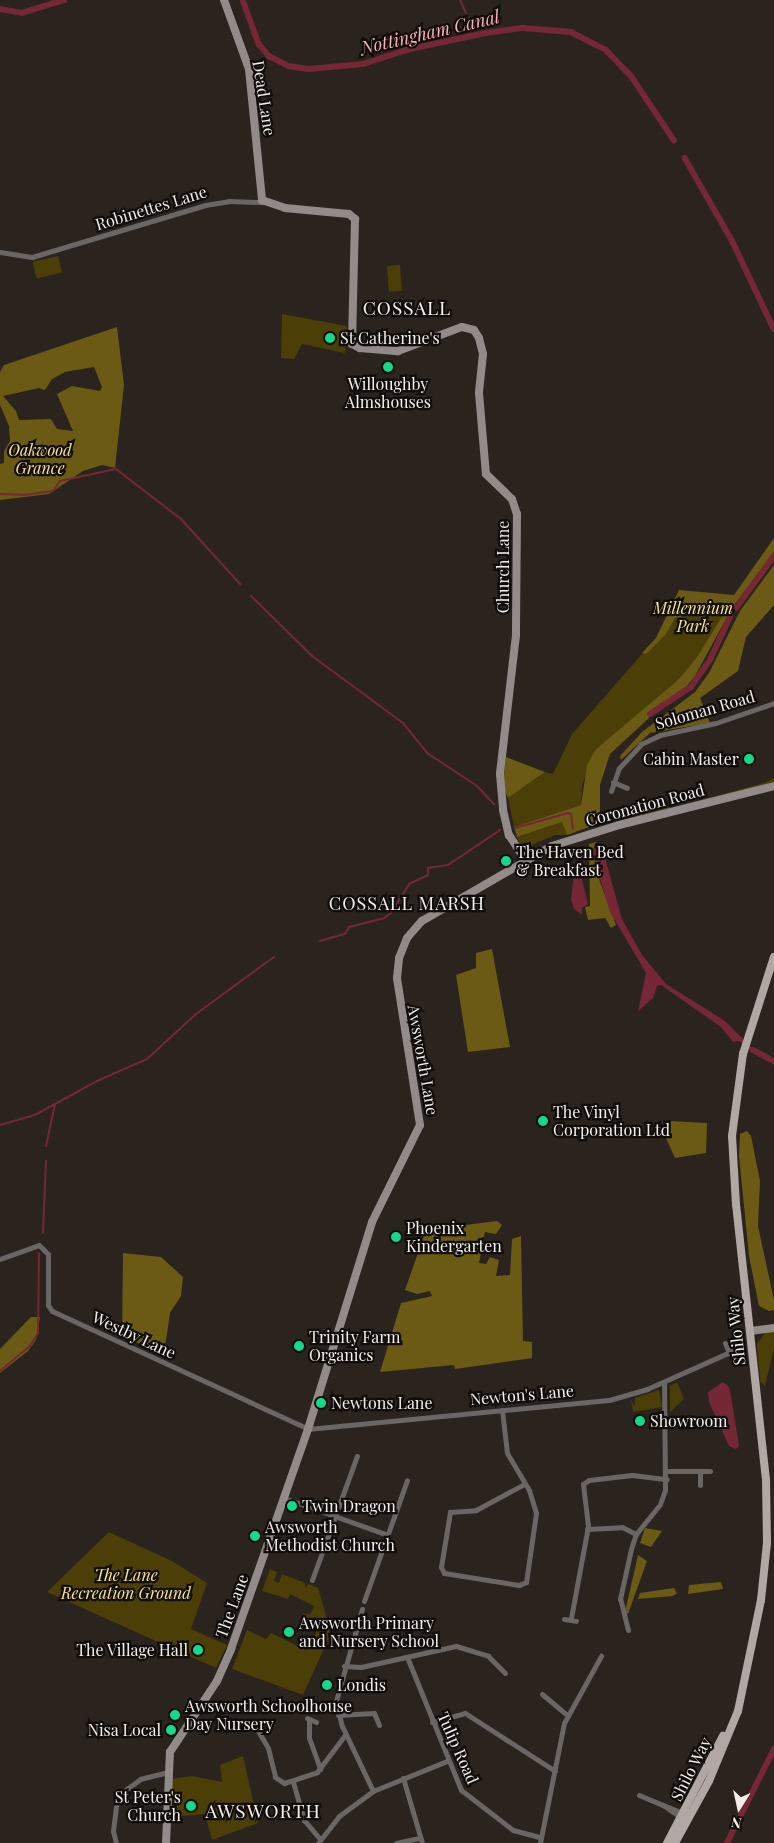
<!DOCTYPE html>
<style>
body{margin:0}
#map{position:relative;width:774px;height:1843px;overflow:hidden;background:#2a231e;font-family:"Playfair Display",serif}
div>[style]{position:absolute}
.green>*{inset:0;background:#4b3e06;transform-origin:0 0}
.forest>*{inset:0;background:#6a5a14}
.water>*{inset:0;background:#762735}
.stream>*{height:2px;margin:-1px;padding:0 1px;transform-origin:1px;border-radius:1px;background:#762735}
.canal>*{height:5.5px;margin:-2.75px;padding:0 2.75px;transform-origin:2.75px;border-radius:2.75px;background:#762735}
.street>*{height:5px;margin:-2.5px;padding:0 2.5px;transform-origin:2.5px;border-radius:2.5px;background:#6a6665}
.secondary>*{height:8px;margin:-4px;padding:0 4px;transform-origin:4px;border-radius:4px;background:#928b89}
.primary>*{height:8px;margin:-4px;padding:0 4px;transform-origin:4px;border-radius:4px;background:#b1a8a6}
.dots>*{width:14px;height:14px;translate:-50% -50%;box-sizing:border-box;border:2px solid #100d0b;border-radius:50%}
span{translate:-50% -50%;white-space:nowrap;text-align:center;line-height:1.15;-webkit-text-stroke:4.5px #100d0b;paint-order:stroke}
.street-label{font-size:16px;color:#f4efec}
.poi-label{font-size:16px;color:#f4efec}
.left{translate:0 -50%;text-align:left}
.right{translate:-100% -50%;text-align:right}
.park-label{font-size:16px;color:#fbe48b;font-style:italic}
.water-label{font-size:18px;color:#f8b0b7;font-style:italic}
.neighbourhood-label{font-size:18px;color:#f4efec;letter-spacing:1px}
.quarter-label{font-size:19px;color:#f4efec;letter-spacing:1px}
.north{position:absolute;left:714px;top:1783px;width:50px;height:50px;-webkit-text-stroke:4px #100d0b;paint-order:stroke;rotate:190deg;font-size:14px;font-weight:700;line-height:20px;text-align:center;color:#f4efec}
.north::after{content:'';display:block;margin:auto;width:18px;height:22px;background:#f4efec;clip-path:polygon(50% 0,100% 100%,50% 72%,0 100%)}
</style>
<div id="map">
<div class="green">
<i style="left:58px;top:256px;width:17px;height:26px;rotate:77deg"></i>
<i style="left:400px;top:265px;width:26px;height:13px;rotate:86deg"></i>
<i style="clip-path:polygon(282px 314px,347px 326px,345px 353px,302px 344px,294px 359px,281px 358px)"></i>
<i style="clip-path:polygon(679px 590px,726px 610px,697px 657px,679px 679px,596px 749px,582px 785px,581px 805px,514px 827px,508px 798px,545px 772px,553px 774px,572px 734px,656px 638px)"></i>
<i style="clip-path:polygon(774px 778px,774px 783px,675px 807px,764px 783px)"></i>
<i style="clip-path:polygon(669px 804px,670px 808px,614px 821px,614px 818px)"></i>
<i style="clip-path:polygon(562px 822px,567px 835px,555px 835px,527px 847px,521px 846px,517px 837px)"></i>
<i style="clip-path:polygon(774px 1331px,774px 1348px,765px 1386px,760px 1381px,757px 1344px,765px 1333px)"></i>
<i style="clip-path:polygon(677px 1382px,684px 1399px,670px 1412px,670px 1386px)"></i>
<i style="clip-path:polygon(659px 1390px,662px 1407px,633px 1412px,631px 1400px,635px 1407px,635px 1398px)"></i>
<i style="clip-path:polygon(109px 1532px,172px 1561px,207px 1583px,191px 1629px,227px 1645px,216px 1668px,47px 1592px)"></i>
<i style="clip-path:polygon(270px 1569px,277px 1572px,274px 1581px,279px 1583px,282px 1574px,305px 1583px,305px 1587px,309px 1584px,318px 1588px,331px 1633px,303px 1695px,232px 1669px,247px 1630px,266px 1639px,271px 1633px,306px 1650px,313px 1645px,317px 1627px,299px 1625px,303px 1613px,310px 1615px,314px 1606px,290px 1594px,288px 1599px,262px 1591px)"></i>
<i style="clip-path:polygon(243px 1756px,258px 1823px,212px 1840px,205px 1814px,171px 1817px,171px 1779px,192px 1776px,222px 1782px,220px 1765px)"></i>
</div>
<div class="forest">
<i style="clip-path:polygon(evenodd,117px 327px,124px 385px,115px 468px,102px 465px,83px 471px,49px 494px,0 500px,0 464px,4px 463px,4px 451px,10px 441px,9px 426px,0 405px,0 372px,4px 365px,117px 327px,94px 367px,102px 387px,100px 391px,72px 386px,57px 394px,73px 431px,57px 429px,51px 419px,19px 420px,16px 411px,3px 396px,39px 388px,45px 390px,52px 379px,65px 372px,94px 367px)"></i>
<i style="clip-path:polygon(774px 538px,774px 552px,732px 608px,695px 676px,687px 686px,651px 711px,649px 718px,610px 754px,600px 785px,600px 823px,567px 835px,562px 822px,517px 837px,514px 827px,581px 805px,587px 765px,596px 749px,679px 679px,697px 657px,726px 610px,710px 610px,675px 618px,666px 634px,646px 654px,642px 653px,656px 638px,679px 590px,734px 595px)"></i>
<i style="clip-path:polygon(774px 565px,774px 605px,746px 637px,738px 671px,700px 698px,710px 723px,650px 733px,621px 760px,620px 756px,642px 732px,695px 692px,709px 673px,740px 611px)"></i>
<i style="clip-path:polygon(506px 757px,545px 772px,508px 798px,503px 785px)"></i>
<i style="clip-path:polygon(596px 842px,593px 850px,600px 882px,616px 925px,611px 928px,605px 918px,588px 920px,585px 907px,590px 906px,589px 844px)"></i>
<i style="clip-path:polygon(492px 949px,510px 1047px,468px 1052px,456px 975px,476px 968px,476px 953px)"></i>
<i style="clip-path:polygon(669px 1121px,707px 1123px,706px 1153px,675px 1158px,665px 1136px)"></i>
<i style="clip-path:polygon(747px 1131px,751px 1136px,760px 1181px,758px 1226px,774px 1300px,774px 1310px,769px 1311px,759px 1306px,749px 1256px,739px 1156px,740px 1134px)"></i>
<i style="clip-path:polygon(497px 1221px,502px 1225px,496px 1234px,485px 1232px,479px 1263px,486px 1264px,490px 1257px,499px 1260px,496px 1276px,510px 1275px,512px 1239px,521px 1236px,523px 1341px,532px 1342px,532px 1358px,455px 1369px,454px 1365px,380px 1372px,401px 1303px,432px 1296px,430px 1291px,417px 1294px,405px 1290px,426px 1230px)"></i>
<i style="clip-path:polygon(123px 1253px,161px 1257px,183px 1277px,181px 1296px,170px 1313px,164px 1355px,122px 1336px)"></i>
<i style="clip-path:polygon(31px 1317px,40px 1317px,36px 1340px,28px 1351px,0 1373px,0 1349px)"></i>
<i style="clip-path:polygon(645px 1528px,662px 1531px,651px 1547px,640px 1543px)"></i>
<i style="clip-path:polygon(638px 1555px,647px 1561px,628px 1614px,625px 1612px)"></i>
<i style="clip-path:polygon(721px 1582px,723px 1589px,688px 1594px,689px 1585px)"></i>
<i style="clip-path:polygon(674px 1588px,677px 1593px,673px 1596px,638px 1599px,640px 1593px)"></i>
</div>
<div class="water">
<i style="clip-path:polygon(598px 844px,602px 847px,622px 919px,642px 955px,666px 984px,725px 1021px,753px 1049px,753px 1052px,739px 1041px,733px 1042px,721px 1027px,661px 985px,657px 986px,653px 998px,638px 1011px,646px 973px,610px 912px,596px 866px,593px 850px)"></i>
<i style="clip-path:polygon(580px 871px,588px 904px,582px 908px,582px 915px,574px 909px,571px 899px,574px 872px)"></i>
<i style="clip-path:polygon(723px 1382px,729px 1387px,731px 1396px,739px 1446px,736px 1449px,729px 1446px,709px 1402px,708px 1392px)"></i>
</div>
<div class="stream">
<i style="left:460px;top:0;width:14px;rotate:65deg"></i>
<i style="left:469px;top:18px;width:7px;rotate:45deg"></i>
<i style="left:0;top:494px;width:24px;rotate:2deg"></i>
<i style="left:24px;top:495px;width:29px;rotate:-8deg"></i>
<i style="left:53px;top:491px;width:12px;rotate:-55deg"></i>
<i style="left:60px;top:481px;width:57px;rotate:-12.1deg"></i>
<i style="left:116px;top:469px;width:82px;rotate:37.6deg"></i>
<i style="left:181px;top:519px;width:88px;rotate:47.8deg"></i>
<i style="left:251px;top:596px;width:86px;rotate:44.5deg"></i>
<i style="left:312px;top:656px;width:113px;rotate:36.4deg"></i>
<i style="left:403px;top:723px;width:38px;rotate:51deg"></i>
<i style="left:427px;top:753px;width:60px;rotate:33.4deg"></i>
<i style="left:477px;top:786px;width:25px;rotate:47deg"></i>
<i style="left:515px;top:828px;width:55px;rotate:-15.8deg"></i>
<i style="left:568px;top:813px;width:3px;rotate:18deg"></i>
<i style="left:571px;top:814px;width:15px;rotate:82deg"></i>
<i style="left:320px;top:941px;width:26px;rotate:-16deg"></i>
<i style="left:345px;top:934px;width:8px;rotate:-60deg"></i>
<i style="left:349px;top:927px;width:36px;rotate:-14deg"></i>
<i style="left:384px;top:918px;width:9px;rotate:-36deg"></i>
<i style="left:391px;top:913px;width:34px;rotate:-58deg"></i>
<i style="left:409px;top:884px;width:21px;rotate:-25deg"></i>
<i style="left:428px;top:875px;width:7px;rotate:-90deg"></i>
<i style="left:428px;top:868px;width:20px;rotate:-9deg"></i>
<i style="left:448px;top:865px;width:63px;rotate:-33.9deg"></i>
<i style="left:0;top:1125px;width:36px;rotate:-16deg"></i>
<i style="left:35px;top:1115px;width:71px;rotate:-28.7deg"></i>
<i style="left:97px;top:1081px;width:55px;rotate:-23.7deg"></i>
<i style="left:147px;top:1059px;width:67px;rotate:-42.6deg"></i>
<i style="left:196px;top:1014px;width:97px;rotate:-36.2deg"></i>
<i style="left:46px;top:1146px;width:43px;rotate:-77.9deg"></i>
<i style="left:43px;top:1233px;width:72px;rotate:-87.6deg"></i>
<i style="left:0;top:1371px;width:39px;rotate:-40deg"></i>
<i style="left:30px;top:1346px;width:15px;rotate:-58deg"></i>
<i style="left:38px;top:1333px;width:80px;rotate:-89.3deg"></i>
</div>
<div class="canal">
<i style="left:243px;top:0;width:47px;rotate:70deg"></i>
<i style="left:259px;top:44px;width:16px;rotate:50deg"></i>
<i style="left:269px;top:56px;width:22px;rotate:27deg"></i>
<i style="left:289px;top:66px;width:20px;rotate:9deg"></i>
<i style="left:309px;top:69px;width:54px;rotate:-5.3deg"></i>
<i style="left:363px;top:64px;width:49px;rotate:-17.7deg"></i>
<i style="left:410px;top:49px;width:78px;rotate:-11.9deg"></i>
<i style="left:486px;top:33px;width:36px;rotate:-8deg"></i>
<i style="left:522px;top:28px;width:49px;rotate:4.7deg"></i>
<i style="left:571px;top:32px;width:39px;rotate:27deg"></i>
<i style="left:606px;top:50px;width:37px;rotate:46deg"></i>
<i style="left:632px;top:77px;width:76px;rotate:56.3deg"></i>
<i style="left:0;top:9px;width:22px;rotate:10deg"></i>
<i style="left:22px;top:13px;width:44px;rotate:-17.2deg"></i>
<i style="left:685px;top:158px;width:95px;rotate:60.2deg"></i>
<i style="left:732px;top:240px;width:98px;rotate:64.7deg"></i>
<i style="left:736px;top:608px;width:64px;rotate:-53.8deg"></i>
<i style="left:650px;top:714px;width:49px;rotate:-33.4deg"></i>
<i style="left:691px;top:687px;width:33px;rotate:-55deg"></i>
<i style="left:710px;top:660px;width:47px;rotate:-65.1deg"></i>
<i style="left:753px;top:1050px;width:24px;rotate:28deg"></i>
<i style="left:727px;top:1843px;width:105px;rotate:-63.4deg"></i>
</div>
<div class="street">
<i style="left:0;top:252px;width:32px;rotate:9deg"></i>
<i style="left:32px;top:257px;width:181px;rotate:-16.7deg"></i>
<i style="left:205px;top:205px;width:24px;rotate:-9deg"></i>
<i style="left:229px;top:201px;width:34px;rotate:2deg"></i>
<i style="left:613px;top:782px;width:15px;rotate:23deg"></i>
<i style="left:611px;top:791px;width:24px;rotate:-71deg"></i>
<i style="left:619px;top:768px;width:33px;rotate:-47deg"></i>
<i style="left:641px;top:744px;width:21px;rotate:-25deg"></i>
<i style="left:660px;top:735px;width:57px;rotate:-12.1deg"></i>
<i style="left:716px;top:723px;width:61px;rotate:-19deg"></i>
<i style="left:0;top:1259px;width:41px;rotate:-19.7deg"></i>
<i style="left:39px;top:1245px;width:13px;rotate:45deg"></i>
<i style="left:48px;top:1254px;width:51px;rotate:90deg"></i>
<i style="left:48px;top:1305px;width:7px;rotate:56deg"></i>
<i style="left:52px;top:1311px;width:282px;rotate:24.7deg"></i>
<i style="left:308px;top:1429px;width:302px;rotate:-5.5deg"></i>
<i style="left:609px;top:1400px;width:40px;rotate:-16deg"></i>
<i style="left:647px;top:1389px;width:98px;rotate:-24deg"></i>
<i style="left:725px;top:1343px;width:11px;rotate:68deg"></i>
<i style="left:502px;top:1410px;width:43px;rotate:83.4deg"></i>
<i style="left:507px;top:1453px;width:43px;rotate:59.3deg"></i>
<i style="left:529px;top:1490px;width:24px;rotate:73deg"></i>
<i style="left:536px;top:1513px;width:70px;rotate:98.2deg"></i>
<i style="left:526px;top:1582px;width:8px;rotate:157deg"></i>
<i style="left:519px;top:1585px;width:76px;rotate:-170.9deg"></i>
<i style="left:444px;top:1573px;width:7px;rotate:-117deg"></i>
<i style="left:441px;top:1567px;width:56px;rotate:-80.7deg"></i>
<i style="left:450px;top:1512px;width:26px;rotate:-4deg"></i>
<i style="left:476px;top:1510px;width:55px;rotate:-28.4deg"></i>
<i style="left:667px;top:1471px;width:43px"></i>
<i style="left:700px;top:1471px;width:14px;rotate:90deg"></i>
<i style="left:284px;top:1498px;width:110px;rotate:19.6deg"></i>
<i style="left:587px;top:1529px;width:35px;rotate:-3deg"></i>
<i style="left:622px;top:1527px;width:16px;rotate:27deg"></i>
<i style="left:312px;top:1580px;width:132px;rotate:-70.1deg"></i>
<i style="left:364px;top:1601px;width:128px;rotate:-70.4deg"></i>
<i style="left:362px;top:1609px;width:96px;rotate:105.8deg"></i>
<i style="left:336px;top:1701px;width:26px;rotate:77deg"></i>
<i style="left:342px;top:1726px;width:72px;rotate:64.5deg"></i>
<i style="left:571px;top:1618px;width:94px;rotate:-79.5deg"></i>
<i style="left:588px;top:1526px;width:42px;rotate:-96.8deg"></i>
<i style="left:583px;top:1484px;width:7px;rotate:-34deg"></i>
<i style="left:589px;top:1480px;width:43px;rotate:-6.6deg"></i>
<i style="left:632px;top:1475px;width:35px;rotate:7deg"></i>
<i style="left:564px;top:1619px;width:12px;rotate:9deg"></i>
<i style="left:628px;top:1630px;width:32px;rotate:-104deg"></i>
<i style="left:620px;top:1599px;width:51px;rotate:-77.6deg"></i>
<i style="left:631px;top:1549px;width:16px;rotate:-72deg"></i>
<i style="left:636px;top:1534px;width:38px;rotate:-51deg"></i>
<i style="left:660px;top:1504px;width:15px;rotate:-70deg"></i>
<i style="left:665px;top:1490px;width:108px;rotate:-90.5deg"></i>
<i style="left:407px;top:1657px;width:144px;rotate:67.9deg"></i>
<i style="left:461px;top:1790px;width:66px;rotate:37.6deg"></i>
<i style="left:513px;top:1830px;width:28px;rotate:15deg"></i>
<i style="left:344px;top:1666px;width:17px;rotate:3deg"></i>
<i style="left:361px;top:1667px;width:97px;rotate:-12.5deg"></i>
<i style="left:456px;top:1646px;width:34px;rotate:17deg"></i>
<i style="left:488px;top:1656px;width:24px;rotate:45deg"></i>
<i style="left:542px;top:1694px;width:34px;rotate:40deg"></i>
<i style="left:338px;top:1715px;width:36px;rotate:-3deg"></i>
<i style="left:374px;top:1713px;width:13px;rotate:67deg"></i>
<i style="left:307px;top:1718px;width:10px;rotate:24deg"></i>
<i style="left:309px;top:1719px;width:19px;rotate:90deg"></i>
<i style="left:309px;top:1738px;width:33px;rotate:70deg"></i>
<i style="left:432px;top:1722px;width:34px;rotate:-15deg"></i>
<i style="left:465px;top:1713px;width:107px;rotate:32.8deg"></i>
<i style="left:257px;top:1729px;width:22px;rotate:60deg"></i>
<i style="left:268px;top:1748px;width:30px;rotate:76deg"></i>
<i style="left:275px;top:1777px;width:11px;rotate:34deg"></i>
<i style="left:284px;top:1783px;width:35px;rotate:-18deg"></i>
<i style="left:317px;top:1772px;width:46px;rotate:-52.9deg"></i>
<i style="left:403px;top:1778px;width:68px;rotate:73.7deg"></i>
<i style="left:293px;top:1782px;width:40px;rotate:74deg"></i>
<i style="left:304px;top:1820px;width:25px;rotate:50deg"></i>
<i style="left:639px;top:1795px;width:26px;rotate:23deg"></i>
<i style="left:663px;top:1805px;width:24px;rotate:35deg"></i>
<i style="left:663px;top:1805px;width:24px;rotate:22deg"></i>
<i style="left:116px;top:1843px;width:12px;rotate:-104deg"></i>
<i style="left:113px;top:1831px;width:35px;rotate:-83deg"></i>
<i style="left:117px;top:1796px;width:29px;rotate:-36deg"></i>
<i style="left:140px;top:1779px;width:29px;rotate:-14deg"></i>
<i style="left:318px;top:1843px;width:34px;rotate:-52deg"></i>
<i style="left:339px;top:1816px;width:42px;rotate:-36.3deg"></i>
<i style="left:373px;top:1791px;width:80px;rotate:-22.1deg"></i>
<i style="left:396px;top:1843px;width:25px;rotate:-12deg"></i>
<i style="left:540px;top:1843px;width:122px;rotate:-78.7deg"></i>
<i style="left:564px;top:1723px;width:77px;rotate:-61.1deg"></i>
</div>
<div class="secondary">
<i style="left:224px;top:0;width:73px;rotate:70.1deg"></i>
<i style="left:249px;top:69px;width:132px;rotate:84.3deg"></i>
<i style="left:262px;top:200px;width:24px;rotate:19deg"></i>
<i style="left:285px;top:208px;width:64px;rotate:5.4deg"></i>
<i style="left:349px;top:214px;width:8px;rotate:40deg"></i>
<i style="left:355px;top:219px;width:125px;rotate:91.4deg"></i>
<i style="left:352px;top:344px;width:9px;rotate:27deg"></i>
<i style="left:360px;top:348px;width:38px;rotate:5deg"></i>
<i style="left:398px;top:351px;width:68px;rotate:-20.6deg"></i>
<i style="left:462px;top:327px;width:12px;rotate:14deg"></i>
<i style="left:474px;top:330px;width:9px;rotate:58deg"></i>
<i style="left:479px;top:338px;width:16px;rotate:76deg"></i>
<i style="left:483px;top:354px;width:39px;rotate:96deg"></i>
<i style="left:479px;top:393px;width:81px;rotate:85.1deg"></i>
<i style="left:486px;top:474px;width:36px;rotate:44deg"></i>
<i style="left:512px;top:499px;width:16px;rotate:72deg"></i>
<i style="left:517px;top:514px;width:121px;rotate:90.5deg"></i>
<i style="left:516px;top:635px;width:140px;rotate:96.6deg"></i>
<i style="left:500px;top:774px;width:36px;rotate:85deg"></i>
<i style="left:503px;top:810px;width:26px;rotate:77deg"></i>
<i style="left:509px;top:835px;width:31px;rotate:57deg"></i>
<i style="left:750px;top:1331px;width:24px;rotate:-7deg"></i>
<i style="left:166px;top:1843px;width:91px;rotate:-87.5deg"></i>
<i style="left:170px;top:1752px;width:85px;rotate:-56.5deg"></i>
<i style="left:217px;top:1681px;width:35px;rotate:-66deg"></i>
<i style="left:231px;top:1649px;width:233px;rotate:-70.7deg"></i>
<i style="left:308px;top:1429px;width:217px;rotate:-72.8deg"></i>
<i style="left:372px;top:1222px;width:108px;rotate:-63.7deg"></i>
<i style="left:420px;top:1125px;width:149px;rotate:-98.9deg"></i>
<i style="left:397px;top:978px;width:20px;rotate:-84deg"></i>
<i style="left:399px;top:958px;width:22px;rotate:-68deg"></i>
<i style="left:407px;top:938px;width:23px;rotate:-49deg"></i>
<i style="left:422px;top:921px;width:150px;rotate:-30deg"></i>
<i style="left:552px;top:846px;width:70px;rotate:-17.4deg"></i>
<i style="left:619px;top:825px;width:160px;rotate:-14.1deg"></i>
</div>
<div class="primary">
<i style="left:667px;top:1843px;width:121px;rotate:-62.4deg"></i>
<i style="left:675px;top:1843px;width:71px;rotate:-61.3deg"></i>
<i style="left:709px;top:1781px;width:76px;rotate:-67.5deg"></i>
<i style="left:738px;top:1711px;width:113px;rotate:-78.3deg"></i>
<i style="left:761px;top:1600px;width:57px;rotate:-84deg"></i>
<i style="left:767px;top:1543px;width:63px;rotate:-90.9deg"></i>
<i style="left:766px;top:1480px;width:277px;rotate:-96.2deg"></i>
<i style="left:736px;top:1205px;width:69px;rotate:-93.3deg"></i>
<i style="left:732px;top:1136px;width:83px;rotate:-82.4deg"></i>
<i style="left:743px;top:1054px;width:102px;rotate:-72.3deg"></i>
</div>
<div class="dots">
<i style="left:330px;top:338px;background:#13d98a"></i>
<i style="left:388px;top:367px;background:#13d98a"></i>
<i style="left:749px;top:759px;background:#13d98a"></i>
<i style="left:506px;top:861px;background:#13d98a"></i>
<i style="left:543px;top:1121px;background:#13d98a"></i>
<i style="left:396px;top:1237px;background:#13d98a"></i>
<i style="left:299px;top:1346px;background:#13d98a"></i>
<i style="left:321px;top:1403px;background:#13d98a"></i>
<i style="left:640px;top:1421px;background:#13d98a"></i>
<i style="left:292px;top:1506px;background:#13d98a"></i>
<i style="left:255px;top:1536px;background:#13d98a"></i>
<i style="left:289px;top:1632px;background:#13d98a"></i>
<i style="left:198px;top:1650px;background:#13d98a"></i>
<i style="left:327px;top:1685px;background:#13d98a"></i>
<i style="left:175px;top:1715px;background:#13d98a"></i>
<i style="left:171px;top:1730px;background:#13d98a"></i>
<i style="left:191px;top:1806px;background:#13d98a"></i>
</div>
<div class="street-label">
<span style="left:264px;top:98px;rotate:81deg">Dead Lane</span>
<span style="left:151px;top:208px;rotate:-17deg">Robinettes Lane</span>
<span style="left:503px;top:567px;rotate:-90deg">Church Lane</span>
<span style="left:705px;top:710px;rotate:-16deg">Soloman Road</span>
<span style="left:645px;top:805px;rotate:-15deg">Coronation Road</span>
<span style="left:423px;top:1060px;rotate:80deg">Awsworth Lane</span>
<span style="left:736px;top:1331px;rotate:-96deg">Shilo Way</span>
<span style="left:134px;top:1335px;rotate:25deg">Westby Lane</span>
<span style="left:522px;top:1395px;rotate:-5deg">Newton's Lane</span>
<span style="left:232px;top:1606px;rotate:-70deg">The Lane</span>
<span style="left:458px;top:1748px;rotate:66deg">Tulip Road</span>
<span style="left:691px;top:1769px;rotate:-63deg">Shilo Way</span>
</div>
<div class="poi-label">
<span class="left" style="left:340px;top:338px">St Catherine's</span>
<span style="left:388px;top:393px">Willoughby<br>Almshouses</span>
<span class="right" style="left:739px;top:759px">Cabin Master</span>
<span class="left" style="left:516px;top:861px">The Haven Bed<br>&amp; Breakfast</span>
<span class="left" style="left:553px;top:1121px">The Vinyl<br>Corporation Ltd</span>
<span class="left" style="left:406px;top:1237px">Phoenix<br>Kindergarten</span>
<span class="left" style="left:309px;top:1346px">Trinity Farm<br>Organics</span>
<span class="left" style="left:331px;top:1403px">Newtons Lane</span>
<span class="left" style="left:650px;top:1421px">Showroom</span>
<span class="left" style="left:302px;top:1506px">Twin Dragon</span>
<span class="left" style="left:265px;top:1536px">Awsworth<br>Methodist Church</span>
<span class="left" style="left:299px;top:1632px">Awsworth Primary<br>and Nursery School</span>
<span class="right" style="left:188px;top:1650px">The Village Hall</span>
<span class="left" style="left:337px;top:1685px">Londis</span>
<span class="left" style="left:185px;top:1715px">Awsworth Schoolhouse<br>Day Nursery</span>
<span class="right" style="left:161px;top:1730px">Nisa Local</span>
<span class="right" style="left:181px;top:1806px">St Peter's<br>Church</span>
</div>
<div class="park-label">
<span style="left:40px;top:459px">Oakwood<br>Grance</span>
<span style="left:693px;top:617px">Millennium<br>Park</span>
<span style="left:126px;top:1584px">The Lane<br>Recreation Ground</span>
</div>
<div class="water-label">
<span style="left:430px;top:32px;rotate:-13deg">Nottingham Canal</span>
</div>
<div class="neighbourhood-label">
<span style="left:407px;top:903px">COSSALL MARSH</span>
</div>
<div class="quarter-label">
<span style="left:407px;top:308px">COSSALL</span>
<span style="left:263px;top:1811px">AWSWORTH</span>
</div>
<div class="north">N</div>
</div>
